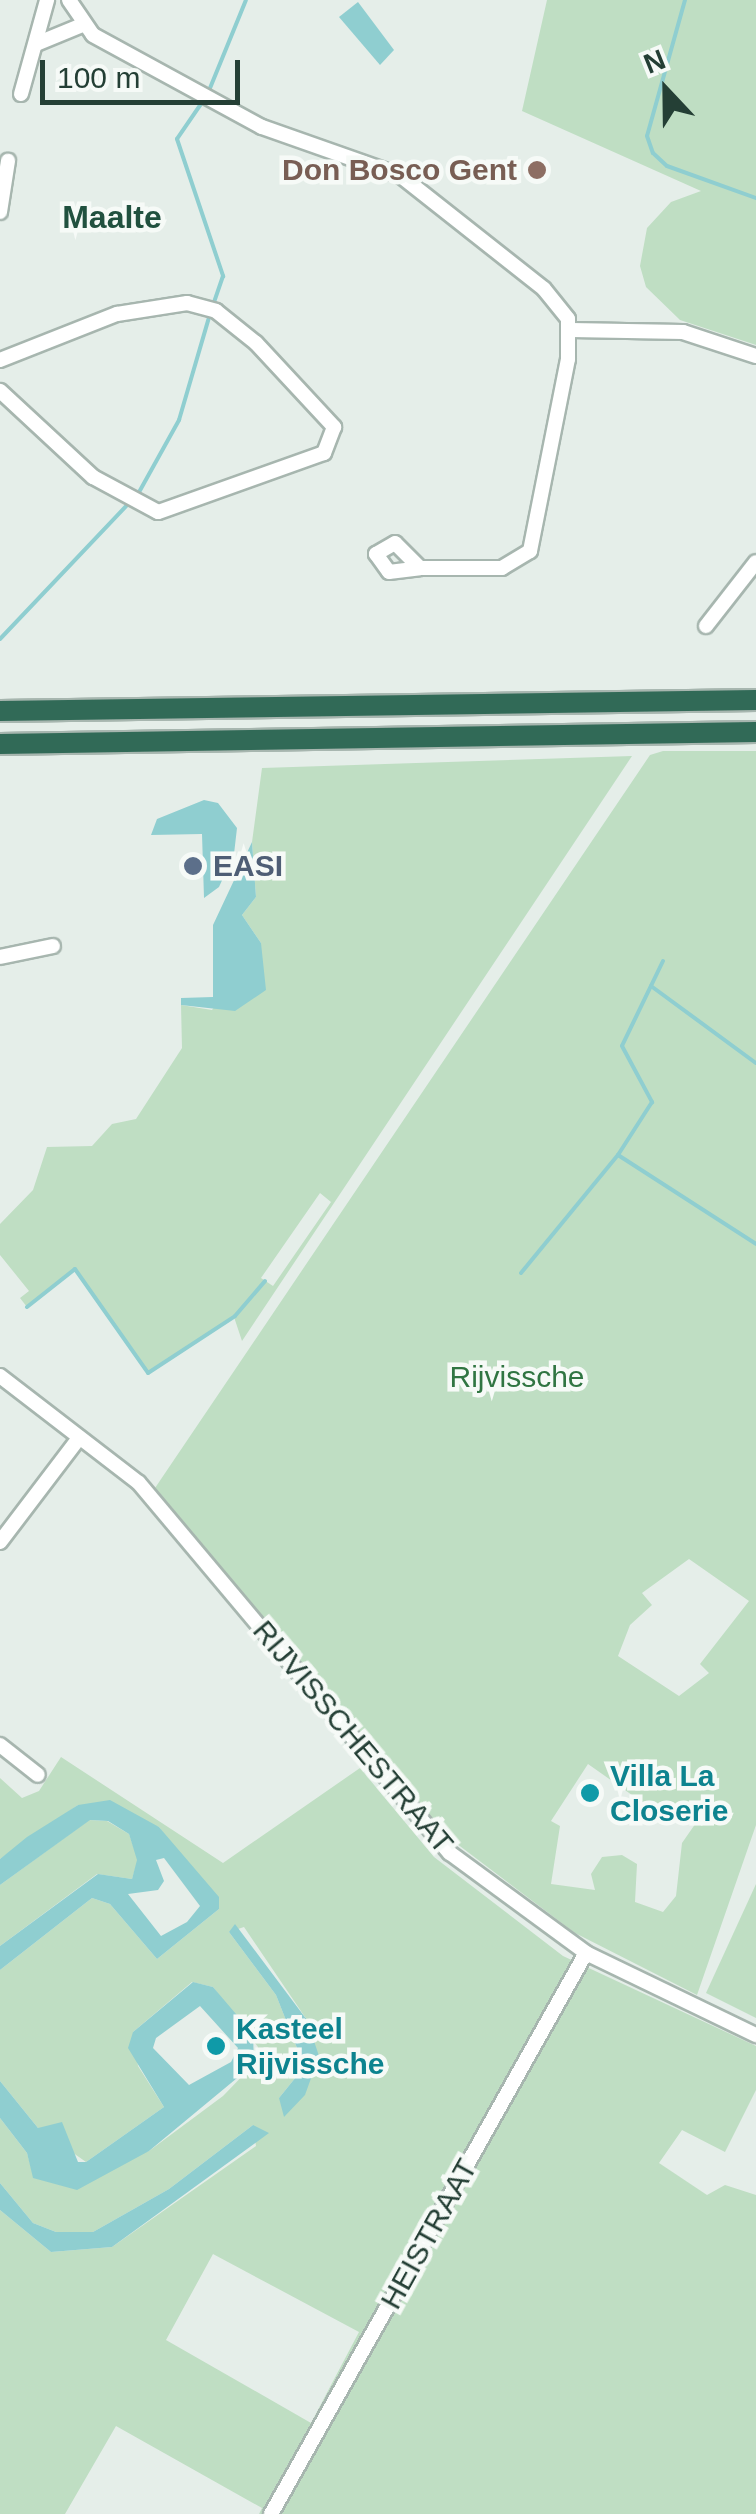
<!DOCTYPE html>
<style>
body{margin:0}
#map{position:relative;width:756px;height:2514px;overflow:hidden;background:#e5eee9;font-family:Arial,sans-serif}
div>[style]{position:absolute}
.green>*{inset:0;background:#bfdec3}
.water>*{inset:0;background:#8fced0}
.stream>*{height:4px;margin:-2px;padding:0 2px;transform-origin:2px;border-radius:2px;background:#8fced0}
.roads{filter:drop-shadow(2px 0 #a7b6af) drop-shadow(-2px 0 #a7b6af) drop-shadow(0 2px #a7b6af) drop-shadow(0 -2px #a7b6af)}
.minor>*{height:14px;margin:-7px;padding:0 7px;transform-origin:7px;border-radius:7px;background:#fff}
.highway>*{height:20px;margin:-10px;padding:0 10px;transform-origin:10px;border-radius:10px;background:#316a57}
.dots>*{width:28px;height:28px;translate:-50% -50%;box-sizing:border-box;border:5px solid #f6faf7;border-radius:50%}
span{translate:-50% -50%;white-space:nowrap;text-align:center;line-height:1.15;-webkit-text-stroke:9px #f6faf7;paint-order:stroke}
.education-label{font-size:30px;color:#785e54;font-weight:700}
.right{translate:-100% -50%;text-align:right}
.service-label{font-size:30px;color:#4e5e75;font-weight:700}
.left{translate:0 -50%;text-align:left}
.park-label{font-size:30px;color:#307542}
.street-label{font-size:30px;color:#243f35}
.culture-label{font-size:30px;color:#0d838f;font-weight:700}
.neighbourhood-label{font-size:32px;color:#21513f;font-weight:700}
.north{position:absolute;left:616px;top:40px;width:100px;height:100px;-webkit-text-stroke:8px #f6faf7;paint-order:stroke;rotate:338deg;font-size:28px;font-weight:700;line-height:40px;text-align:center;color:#243f35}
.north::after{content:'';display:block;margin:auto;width:35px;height:45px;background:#243f35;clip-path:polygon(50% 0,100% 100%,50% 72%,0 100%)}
.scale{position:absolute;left:40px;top:60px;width:200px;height:45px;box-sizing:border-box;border:5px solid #243f35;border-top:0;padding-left:12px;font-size:30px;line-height:35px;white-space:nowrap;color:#243f35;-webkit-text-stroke:8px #f6faf7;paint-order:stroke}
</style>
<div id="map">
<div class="green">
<i style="clip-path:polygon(547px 0,756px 0,756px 345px,680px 320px,646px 287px,640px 266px,647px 228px,671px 202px,701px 191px,522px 111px)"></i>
<i style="clip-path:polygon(evenodd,663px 751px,756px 751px,756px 1825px,697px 1995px,575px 1933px,440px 1831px,155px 1488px,650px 755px,663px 751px,689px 1559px,749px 1601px,700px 1664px,709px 1673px,679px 1696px,618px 1656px,630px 1625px,652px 1605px,642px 1593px,689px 1559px,663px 751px,588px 1764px,666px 1819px,679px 1804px,698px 1820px,682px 1843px,676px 1896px,663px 1912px,635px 1902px,637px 1864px,622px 1855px,602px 1857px,591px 1874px,595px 1890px,551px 1884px,560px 1826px,551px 1821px,588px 1764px)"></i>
<i style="clip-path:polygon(evenodd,632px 756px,242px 1341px,234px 1317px,148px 1373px,75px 1270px,27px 1307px,20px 1298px,29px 1291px,0 1255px,0 1224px,33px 1190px,47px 1147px,92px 1146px,112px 1124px,136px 1119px,182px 1048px,181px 1005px,212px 1010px,261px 943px,242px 915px,256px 897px,252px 842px,262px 768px,632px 756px,320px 1193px,331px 1202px,273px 1286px,261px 1278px,320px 1193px)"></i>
<i style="clip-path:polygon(evenodd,61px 1757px,223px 1863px,360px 1768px,434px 1857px,563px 1956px,756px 2046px,756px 2090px,725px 2152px,682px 2130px,659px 2163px,707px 2195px,725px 2185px,756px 2195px,756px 2514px,259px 2514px,262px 2508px,116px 2426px,65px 2514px,0 2514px,0 2210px,51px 2252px,112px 2247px,256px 2146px,253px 2125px,169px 2189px,93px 2232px,56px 2232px,33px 2223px,0 2183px,0 2118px,27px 2153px,34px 2178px,149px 2151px,223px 2096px,254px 2064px,258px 2047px,213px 1987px,192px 1982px,133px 2032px,138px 2066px,164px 2107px,86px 2162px,38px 2128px,0 2081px,0 1970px,92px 1898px,110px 1904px,157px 1959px,219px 1909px,159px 1827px,78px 1805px,0 1859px,0 1778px,22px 1798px,39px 1791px,61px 1757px,244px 1927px,307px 2020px,305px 2095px,279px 2098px,296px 2077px,299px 2053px,276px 1995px,229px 1932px,244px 1927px,61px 1757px,213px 2254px,359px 2332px,311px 2423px,166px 2340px,213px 2254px)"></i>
<i style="clip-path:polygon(89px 1820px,107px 1821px,129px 1834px,138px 1860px,132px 1879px,97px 1874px,0 1946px,0 1885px)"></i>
<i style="clip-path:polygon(756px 1884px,756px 2018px,706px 1993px)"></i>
</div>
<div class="water">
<i style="clip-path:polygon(358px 2px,394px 50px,380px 65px,339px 17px)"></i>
<i style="clip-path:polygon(204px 800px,218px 803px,237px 828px,234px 854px,219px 887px,204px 898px,202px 834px,151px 835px,157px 819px)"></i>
<i style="clip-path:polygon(252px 842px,256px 897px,242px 915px,261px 943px,266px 990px,235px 1011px,181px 1005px,181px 998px,213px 997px,213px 925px)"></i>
<i style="clip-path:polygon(evenodd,110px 1800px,159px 1827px,219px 1897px,219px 1909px,157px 1959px,110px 1904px,92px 1898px,0 1970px,0 1946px,98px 1874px,132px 1879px,137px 1860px,129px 1834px,108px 1821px,90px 1820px,0 1885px,0 1859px,27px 1837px,78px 1805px,110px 1800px,164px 1858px,200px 1906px,187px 1922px,161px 1936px,128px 1894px,158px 1890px,164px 1881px,156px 1860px,164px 1858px)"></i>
<i style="clip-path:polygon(235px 1924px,307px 2020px,319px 2056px,305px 2095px,284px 2117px,279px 2098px,296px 2077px,299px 2053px,276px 1995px,229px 1932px)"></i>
<i style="clip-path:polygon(evenodd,193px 1982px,213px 1987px,253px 2034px,254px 2064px,149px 2151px,77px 2190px,33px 2178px,27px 2153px,0 2118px,0 2081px,38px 2128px,62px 2122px,78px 2162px,86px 2162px,164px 2107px,128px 2048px,133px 2032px,193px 1982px,200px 2006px,238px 2048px,231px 2062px,189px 2085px,153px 2048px,156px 2038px,200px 2006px)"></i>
<i style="clip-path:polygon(253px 2125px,269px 2133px,112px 2247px,51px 2252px,0 2210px,0 2183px,33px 2223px,56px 2232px,93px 2232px,169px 2189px)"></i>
</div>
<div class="stream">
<i style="left:685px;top:0;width:141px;rotate:105.6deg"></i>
<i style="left:647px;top:136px;width:18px;rotate:71deg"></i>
<i style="left:653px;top:153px;width:19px;rotate:43deg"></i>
<i style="left:667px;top:166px;width:95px;rotate:19.8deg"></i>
<i style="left:208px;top:93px;width:100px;rotate:-67.8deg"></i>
<i style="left:203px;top:101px;width:46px;rotate:124.4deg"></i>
<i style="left:177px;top:139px;width:145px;rotate:71.4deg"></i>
<i style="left:223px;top:276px;width:31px;rotate:109deg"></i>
<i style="left:138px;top:494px;width:85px;rotate:-61deg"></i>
<i style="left:179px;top:420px;width:110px;rotate:-73.7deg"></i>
<i style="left:0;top:639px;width:190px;rotate:-46.5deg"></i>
<i style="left:663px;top:961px;width:94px;rotate:115.8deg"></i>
<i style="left:622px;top:1046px;width:64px;rotate:61.8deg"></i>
<i style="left:652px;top:1102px;width:63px;rotate:122.7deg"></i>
<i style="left:618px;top:1155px;width:164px;rotate:32.8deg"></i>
<i style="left:651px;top:986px;width:130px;rotate:36.3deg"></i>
<i style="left:521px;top:1273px;width:153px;rotate:-50.6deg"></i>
<i style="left:27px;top:1307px;width:61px;rotate:-38.4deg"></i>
<i style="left:75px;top:1269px;width:127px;rotate:54.9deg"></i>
<i style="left:148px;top:1373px;width:104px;rotate:-33.2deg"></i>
<i style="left:235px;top:1316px;width:46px;rotate:-49.4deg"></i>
</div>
<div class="roads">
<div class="minor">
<i style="left:69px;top:0;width:42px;rotate:55.6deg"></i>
<i style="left:93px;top:35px;width:192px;rotate:28.6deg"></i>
<i style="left:262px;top:127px;width:147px;rotate:19.4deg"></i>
<i style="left:401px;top:176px;width:182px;rotate:38.3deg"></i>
<i style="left:544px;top:289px;width:38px;rotate:51deg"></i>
<i style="left:568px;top:319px;width:40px;rotate:90deg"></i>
<i style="left:568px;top:359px;width:196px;rotate:101.2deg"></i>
<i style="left:530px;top:551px;width:33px;rotate:149deg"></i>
<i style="left:502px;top:568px;width:82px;rotate:180deg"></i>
<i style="left:420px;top:568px;width:35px;rotate:-135deg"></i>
<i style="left:395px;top:543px;width:22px;rotate:150deg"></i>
<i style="left:376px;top:554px;width:22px;rotate:54deg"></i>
<i style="left:389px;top:572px;width:31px;rotate:-7deg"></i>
<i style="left:36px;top:44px;width:50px;rotate:-22.4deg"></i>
<i style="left:21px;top:94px;width:98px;rotate:-74.5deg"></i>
<i style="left:0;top:212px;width:52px;rotate:-81.1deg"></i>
<i style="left:571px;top:330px;width:112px;rotate:1deg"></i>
<i style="left:683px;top:332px;width:77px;rotate:18.2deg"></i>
<i style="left:0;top:360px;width:126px;rotate:-21.5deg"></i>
<i style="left:117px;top:314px;width:71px;rotate:-8.9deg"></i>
<i style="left:187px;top:303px;width:30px;rotate:15deg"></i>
<i style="left:216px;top:311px;width:51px;rotate:38.7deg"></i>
<i style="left:256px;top:343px;width:115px;rotate:47.1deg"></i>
<i style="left:334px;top:427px;width:28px;rotate:111deg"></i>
<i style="left:324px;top:453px;width:176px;rotate:160.4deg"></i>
<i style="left:158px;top:512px;width:74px;rotate:-151.7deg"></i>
<i style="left:93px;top:477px;width:127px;rotate:-137.2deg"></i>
<i style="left:706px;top:626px;width:81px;rotate:-52deg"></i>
<i style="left:0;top:957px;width:54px;rotate:-11.7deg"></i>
<i style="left:0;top:1376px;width:175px;rotate:37.6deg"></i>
<i style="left:139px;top:1483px;width:483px;rotate:50deg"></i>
<i style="left:450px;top:1853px;width:169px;rotate:36.3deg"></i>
<i style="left:586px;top:1953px;width:189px;rotate:25.8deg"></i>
<i style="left:0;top:1542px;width:131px;rotate:-52.8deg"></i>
<i style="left:0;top:1745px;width:48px;rotate:38.3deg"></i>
<i style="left:271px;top:2514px;width:643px;rotate:-60.69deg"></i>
</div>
<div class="highway">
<i style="left:0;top:711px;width:756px;rotate:-0.83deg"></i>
<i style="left:0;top:744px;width:756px;rotate:-0.91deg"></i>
</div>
</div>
<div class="dots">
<i style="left:537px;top:170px;background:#8d6e63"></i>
<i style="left:193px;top:866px;background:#5c6f8a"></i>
<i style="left:590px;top:1793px;background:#0f9aa8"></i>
<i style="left:216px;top:2046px;background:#0f9aa8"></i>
</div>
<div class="education-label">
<span class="right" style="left:517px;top:170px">Don Bosco Gent</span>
</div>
<div class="service-label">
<span class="left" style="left:213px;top:866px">EASI</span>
</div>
<div class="park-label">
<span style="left:517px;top:1377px">Rijvissche</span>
</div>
<div class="street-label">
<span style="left:353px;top:1737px;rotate:50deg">RIJVISSCHESTRAAT</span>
<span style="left:429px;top:2234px;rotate:-61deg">HEISTRAAT</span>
</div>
<div class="culture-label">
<span class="left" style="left:610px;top:1793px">Villa La<br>Closerie</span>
<span class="left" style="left:236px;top:2046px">Kasteel<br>Rijvissche</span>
</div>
<div class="neighbourhood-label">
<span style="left:112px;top:217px">Maalte</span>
</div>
<div class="north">N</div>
<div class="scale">100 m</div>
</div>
